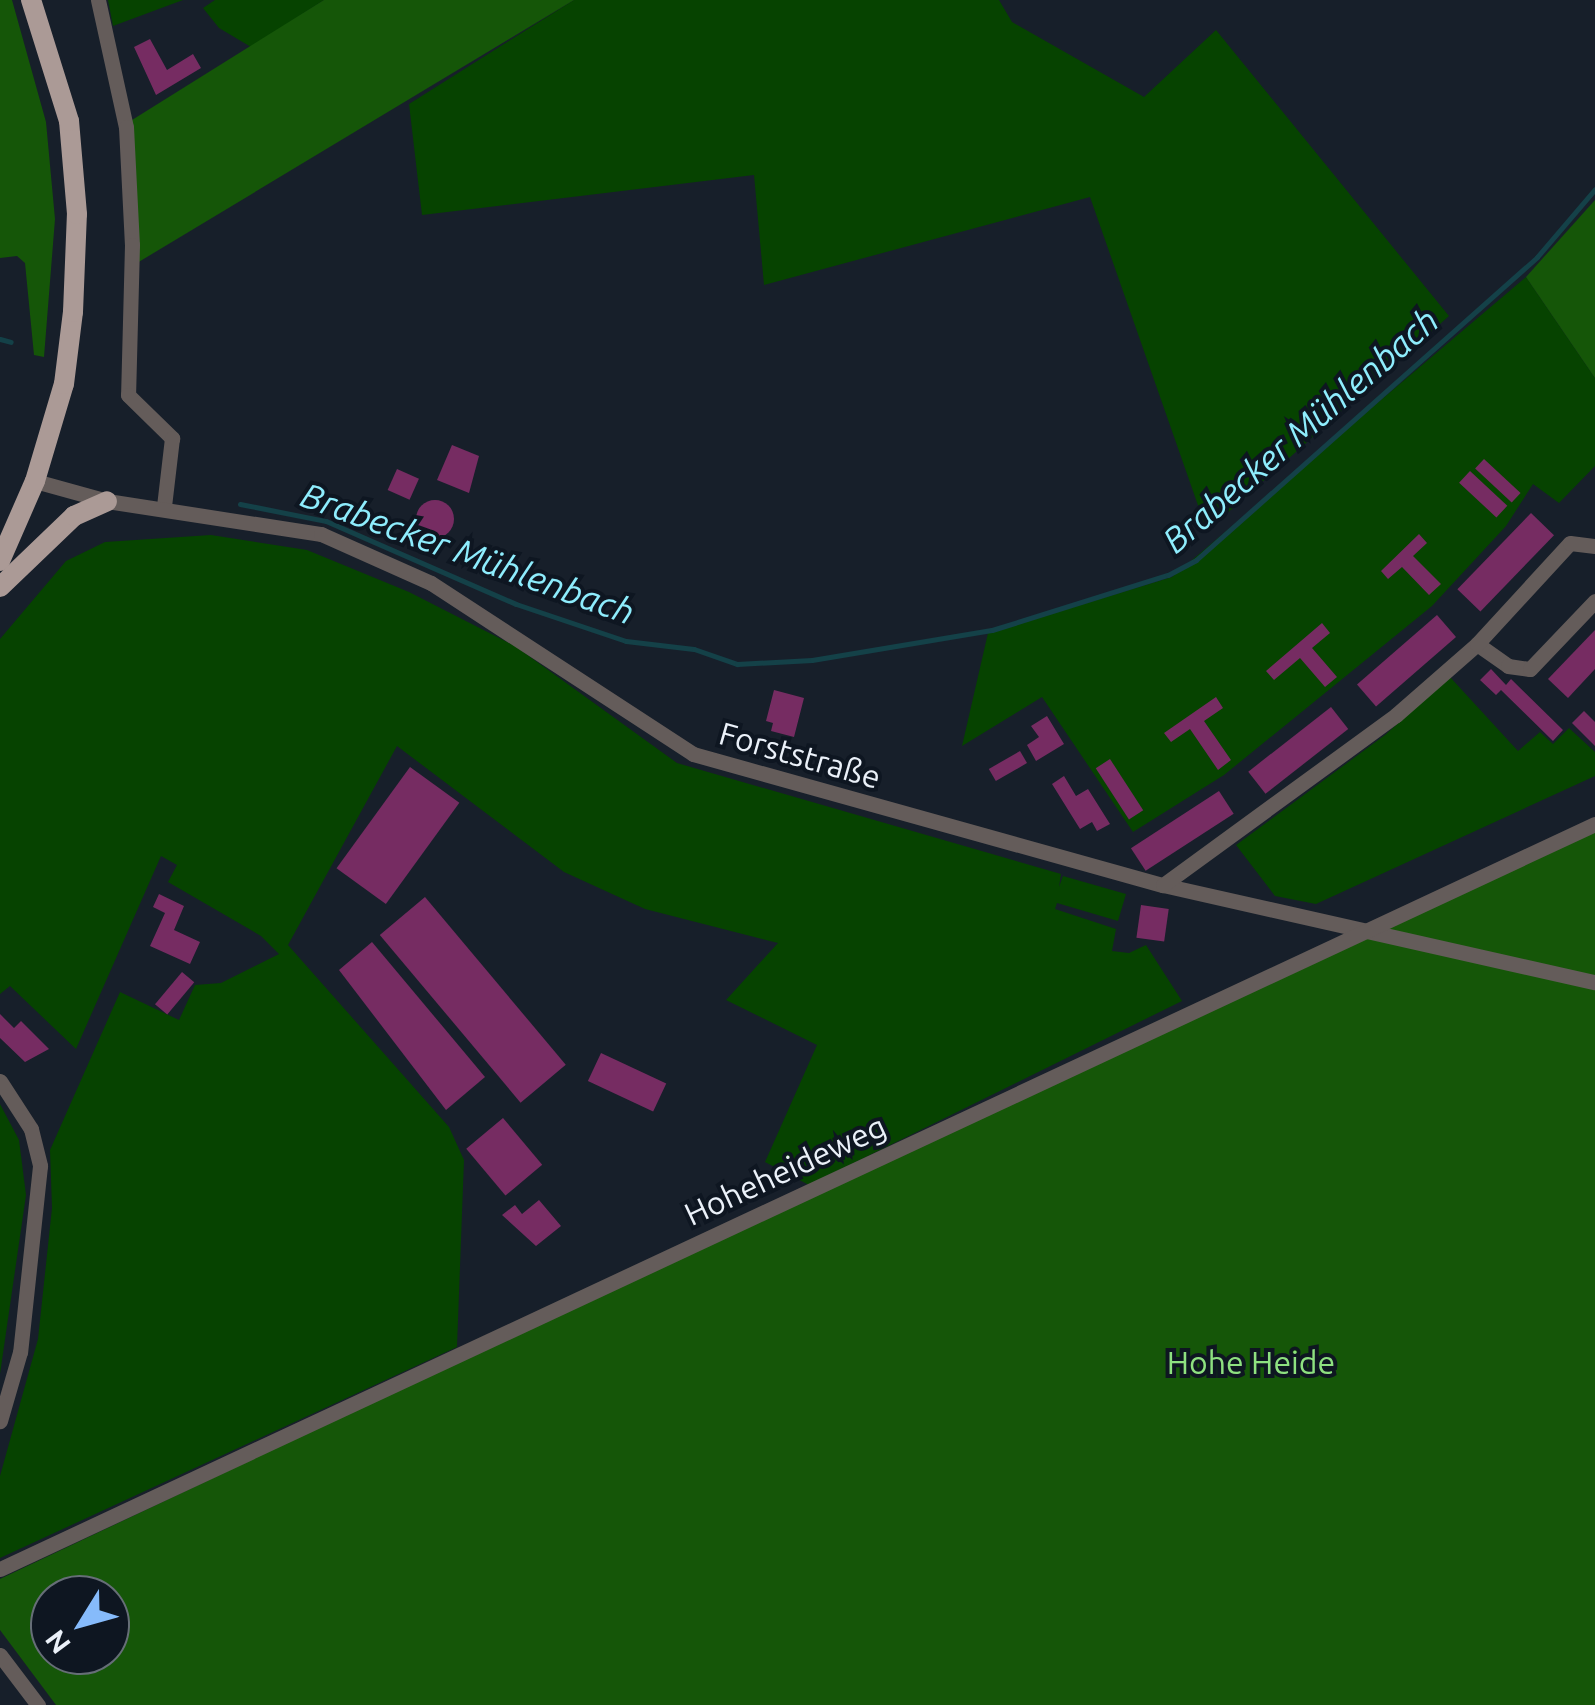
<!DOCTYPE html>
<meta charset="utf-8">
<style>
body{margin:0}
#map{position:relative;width:1595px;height:1705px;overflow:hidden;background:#171f2a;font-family:Ubuntu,sans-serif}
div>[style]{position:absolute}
.green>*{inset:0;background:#064300}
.forest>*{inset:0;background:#155608}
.stream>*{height:5px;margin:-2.5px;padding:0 2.5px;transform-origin:2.5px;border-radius:2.5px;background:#144148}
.building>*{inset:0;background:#762c62;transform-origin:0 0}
.round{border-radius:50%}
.minor>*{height:15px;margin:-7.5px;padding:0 7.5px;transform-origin:7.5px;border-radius:7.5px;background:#645c5a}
.major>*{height:20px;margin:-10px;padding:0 10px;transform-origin:10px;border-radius:10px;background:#ab9a96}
span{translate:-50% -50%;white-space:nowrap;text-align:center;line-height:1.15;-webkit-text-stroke:8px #0e1621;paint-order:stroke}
.street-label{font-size:32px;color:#ebf1f9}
.park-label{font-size:32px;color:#8ee180}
.water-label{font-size:35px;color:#8eedfd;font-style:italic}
.north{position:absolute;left:30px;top:1575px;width:100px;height:100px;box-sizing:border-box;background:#0e1621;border:2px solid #666e77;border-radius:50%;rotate:233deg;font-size:28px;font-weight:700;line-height:40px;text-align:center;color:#ebf1f9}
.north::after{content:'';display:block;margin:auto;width:35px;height:45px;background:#86bbfb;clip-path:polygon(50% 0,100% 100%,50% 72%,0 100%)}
</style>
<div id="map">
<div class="green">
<i style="clip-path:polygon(108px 0,183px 0,113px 26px)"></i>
<i style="clip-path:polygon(215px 0,324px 0,251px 47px,219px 28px,203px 8px)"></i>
<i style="clip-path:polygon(574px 0,999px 0,1012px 22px,1144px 97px,1216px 30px,1449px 316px,1207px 531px,1090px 197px,764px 285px,754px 175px,422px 215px,409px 104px)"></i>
<i style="clip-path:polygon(1526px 277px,1595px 378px,1595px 466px,1559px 503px,1533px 484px,1506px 526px,1432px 606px,1224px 775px,1133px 832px,1042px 697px,962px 746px,988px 633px,1172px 577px)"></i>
<i style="clip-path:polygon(211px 535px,307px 550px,409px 592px,515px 646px,677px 763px,1061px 874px,1059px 887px,1063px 876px,1126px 894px,1118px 921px,1057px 903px,1055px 909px,1116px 929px,1112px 951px,1129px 953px,1146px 945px,1182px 1001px,809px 1185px,765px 1162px,817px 1045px,726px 1000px,778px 943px,645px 909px,564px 872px,397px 746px,288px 945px,449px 1127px,464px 1160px,457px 1347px,0 1558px,0 1476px,38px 1339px,52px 1208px,50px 1150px,120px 992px,179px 1020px,195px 985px,221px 983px,279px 954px,261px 936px,168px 882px,177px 865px,161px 856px,76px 1049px,10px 986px,0 994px,0 639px,66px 561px,105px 542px)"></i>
<i style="clip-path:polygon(1450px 677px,1518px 751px,1540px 732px,1553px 744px,1569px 728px,1595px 752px,1595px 776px,1316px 904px,1275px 896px,1236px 845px,1385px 735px)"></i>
<i style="clip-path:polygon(0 1104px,19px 1140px,26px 1195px,0 1374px)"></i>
</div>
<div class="forest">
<i style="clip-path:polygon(0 0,12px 0,46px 122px,55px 219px,44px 357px,34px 355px,25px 263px,17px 256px,0 258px)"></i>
<i style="clip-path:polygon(324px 0,574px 0,137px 263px,132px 120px)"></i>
<i style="clip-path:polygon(1595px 200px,1595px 378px,1526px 277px)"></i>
<i style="clip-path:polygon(evenodd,1595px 823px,1595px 1705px,56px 1705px,0 1630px,0 1579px,1595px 823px,50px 1595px,110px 1595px,110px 1655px,50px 1655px,50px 1595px)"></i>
</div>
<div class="stream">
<i style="left:0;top:339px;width:11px;rotate:15deg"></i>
<i style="left:240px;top:504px;width:88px;rotate:11.2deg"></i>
<i style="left:326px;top:521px;width:207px;rotate:23.6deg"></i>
<i style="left:516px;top:604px;width:116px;rotate:18.6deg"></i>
<i style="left:626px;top:641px;width:68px;rotate:6.7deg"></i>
<i style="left:694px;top:649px;width:46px;rotate:19.2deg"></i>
<i style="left:737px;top:664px;width:75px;rotate:-3.1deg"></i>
<i style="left:812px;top:660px;width:182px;rotate:-9.5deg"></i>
<i style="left:992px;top:630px;width:184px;rotate:-17.4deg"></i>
<i style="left:1168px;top:575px;width:32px;rotate:-28deg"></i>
<i style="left:1196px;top:560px;width:456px;rotate:-41.6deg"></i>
<i style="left:1537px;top:257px;width:89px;rotate:-49.5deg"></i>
</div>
<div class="building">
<i style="clip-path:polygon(150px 39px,167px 70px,193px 54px,201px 68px,156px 95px,134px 47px)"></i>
<i style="clip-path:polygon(452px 445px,479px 456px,469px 493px,437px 480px)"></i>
<i style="left:1484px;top:459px;width:50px;height:13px;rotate:43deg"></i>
<i style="left:397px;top:469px;width:24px;height:23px;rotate:24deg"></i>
<i style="left:1470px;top:471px;width:51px;height:16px;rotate:43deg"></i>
<i class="round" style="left:416px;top:500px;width:38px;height:38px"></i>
<i style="left:1531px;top:513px;width:32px;height:106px;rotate:44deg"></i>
<i style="clip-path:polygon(1419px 534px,1427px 543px,1413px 556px,1441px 584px,1429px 595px,1402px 567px,1388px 579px,1381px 571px)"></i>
<i style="left:1437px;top:615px;width:29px;height:106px;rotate:49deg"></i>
<i style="clip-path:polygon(1322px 623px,1330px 633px,1312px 648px,1337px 677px,1325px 687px,1300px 658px,1274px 680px,1266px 671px)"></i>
<i style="clip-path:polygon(1595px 630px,1595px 669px,1568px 698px,1548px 679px)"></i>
<i style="clip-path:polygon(1491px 669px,1506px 685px,1511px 679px,1563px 730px,1553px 741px,1501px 690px,1496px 695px,1480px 680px)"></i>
<i style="clip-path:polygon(774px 690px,804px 698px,794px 737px,771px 731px,773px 723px,766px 721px)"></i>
<i style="clip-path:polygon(1216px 697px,1223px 708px,1204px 721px,1231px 760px,1218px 770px,1190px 729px,1171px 742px,1164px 733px)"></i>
<i style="left:1331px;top:707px;width:28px;height:105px;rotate:52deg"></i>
<i style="clip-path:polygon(1584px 711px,1595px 722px,1595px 746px,1572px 723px)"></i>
<i style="clip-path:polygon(1047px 716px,1064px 744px,1036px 761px,1027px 745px,1039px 737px,1031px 726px)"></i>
<i style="left:1020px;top:751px;width:14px;height:36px;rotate:60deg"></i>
<i style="left:1110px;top:759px;width:61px;height:17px;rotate:57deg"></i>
<i style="left:410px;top:767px;width:61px;height:125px;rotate:36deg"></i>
<i style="clip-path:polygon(1064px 776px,1076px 796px,1088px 789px,1110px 824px,1097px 831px,1092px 822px,1080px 829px,1052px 784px)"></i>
<i style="left:1219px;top:791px;width:27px;height:105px;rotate:57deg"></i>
<i style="clip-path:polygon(159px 894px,184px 906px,174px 930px,200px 942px,190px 964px,150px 946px,165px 913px,153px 907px)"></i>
<i style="left:425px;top:897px;width:219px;height:59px;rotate:50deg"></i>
<i style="left:1141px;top:905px;width:28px;height:33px;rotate:8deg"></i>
<i style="clip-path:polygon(372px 942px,485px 1077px,446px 1110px,339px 970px)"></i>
<i style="left:182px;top:972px;width:16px;height:42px;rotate:40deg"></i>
<i style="clip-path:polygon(0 1014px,14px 1028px,21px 1021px,49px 1049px,25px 1062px,0 1038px)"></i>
<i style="left:601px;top:1053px;width:72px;height:31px;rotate:25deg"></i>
<i style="left:503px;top:1118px;width:61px;height:48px;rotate:50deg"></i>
<i style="clip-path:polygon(539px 1200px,561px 1226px,536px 1246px,502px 1215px,515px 1205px,522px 1214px)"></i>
</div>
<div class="minor">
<i style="left:98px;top:0;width:130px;rotate:77.6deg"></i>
<i style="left:126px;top:127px;width:118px;rotate:87.1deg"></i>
<i style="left:132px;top:245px;width:150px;rotate:91.5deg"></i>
<i style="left:128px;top:395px;width:62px;rotate:44.3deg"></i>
<i style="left:172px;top:438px;width:68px;rotate:96.7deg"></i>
<i style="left:35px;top:481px;width:75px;rotate:15.5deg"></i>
<i style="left:107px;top:501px;width:217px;rotate:8.8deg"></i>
<i style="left:321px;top:534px;width:120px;rotate:24deg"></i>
<i style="left:431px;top:583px;width:313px;rotate:33.1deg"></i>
<i style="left:693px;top:754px;width:488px;rotate:15.6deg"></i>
<i style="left:1163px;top:885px;width:443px;rotate:12.7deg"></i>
<i style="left:1477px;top:644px;width:38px;rotate:35deg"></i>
<i style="left:1508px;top:666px;width:22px;rotate:8deg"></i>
<i style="left:1530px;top:669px;width:94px;rotate:-46.3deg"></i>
<i style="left:1163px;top:885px;width:288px;rotate:-36.1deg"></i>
<i style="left:1396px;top:715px;width:108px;rotate:-41.2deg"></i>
<i style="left:1477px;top:644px;width:137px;rotate:-47.4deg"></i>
<i style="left:1570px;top:543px;width:25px;rotate:7deg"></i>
<i style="left:0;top:1081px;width:57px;rotate:57.1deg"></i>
<i style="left:31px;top:1129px;width:38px;rotate:76deg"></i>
<i style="left:40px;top:1166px;width:187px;rotate:96.1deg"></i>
<i style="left:20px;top:1352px;width:72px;rotate:106.2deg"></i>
<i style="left:0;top:1569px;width:1760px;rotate:-25.04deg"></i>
<i style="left:0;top:1655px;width:63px;rotate:52.8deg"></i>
</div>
<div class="major">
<i style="left:0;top:561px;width:87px;rotate:-66.4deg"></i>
<i style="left:35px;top:481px;width:101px;rotate:-73.4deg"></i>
<i style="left:64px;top:384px;width:73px;rotate:-82.9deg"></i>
<i style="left:73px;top:312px;width:98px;rotate:-87.7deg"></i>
<i style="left:77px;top:214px;width:93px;rotate:-94.9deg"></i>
<i style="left:69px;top:121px;width:127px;rotate:-107.4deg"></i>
<i style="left:0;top:587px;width:103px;rotate:-43.8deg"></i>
<i style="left:74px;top:516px;width:36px;rotate:-24deg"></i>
</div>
<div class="street-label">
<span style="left:800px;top:755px;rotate:16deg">Forststraße</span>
<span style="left:785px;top:1170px;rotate:-25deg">Hoheheideweg</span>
</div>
<div class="park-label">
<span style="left:1251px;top:1362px">Hohe Heide</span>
</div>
<div class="water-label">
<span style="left:1300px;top:430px;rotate:-41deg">Brabecker Mühlenbach</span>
<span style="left:468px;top:553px;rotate:20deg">Brabecker Mühlenbach</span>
</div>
<div class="north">N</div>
</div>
